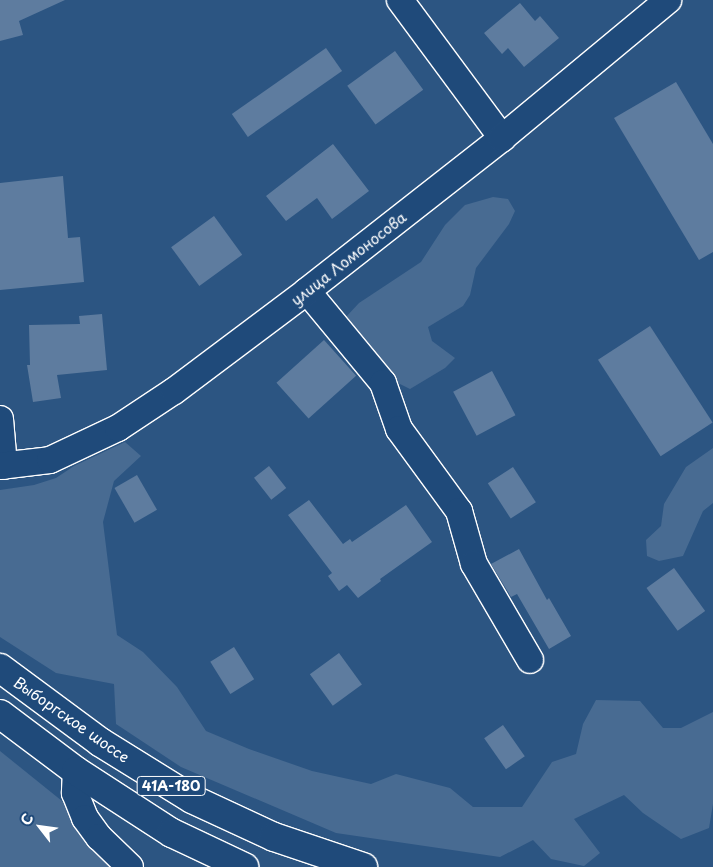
<!DOCTYPE html>
<meta charset="utf-8">
<style>
body{margin:0}
#map{position:relative;width:713px;height:867px;overflow:hidden;background:#2c5582;font-family:"Playpen Sans",sans-serif}
div>[style]{position:absolute}
.green>*{inset:0;background:#486b92}
.building>*{inset:0;background:#5e7c9f;transform-origin:0 0}
.roads{filter:drop-shadow(1px 0 #fff) drop-shadow(-1px 0 #fff) drop-shadow(0 1px #fff) drop-shadow(0 -1px #fff)}
.minor>*{height:26px;margin:-13px;padding:0 13px;transform-origin:13px;border-radius:13px;background:#1f4a7a}
.major>*{height:28px;margin:-14px;padding:0 14px;transform-origin:14px;border-radius:14px;background:#1f4a7a}
span{translate:-50% -50%;white-space:nowrap;text-align:center;line-height:1.15;-webkit-text-stroke:4px #1f4a7a;paint-order:stroke}
.shield-label span{padding:1px 4px;background:#1f4a7a;border:1px solid;border-radius:4px;-webkit-text-stroke-width:0}
.shield-label{font-size:14px;color:#fff;font-weight:700}
.street-label{font-size:15px;color:#fff}
.north{position:absolute;left:15px;top:802px;width:50px;height:50px;-webkit-text-stroke:4px #1f4a7a;paint-order:stroke;rotate:300deg;font-size:14px;font-weight:700;line-height:20px;text-align:center;color:#fff}
.north::after{content:'';display:block;margin:auto;width:18px;height:22px;background:#fff;clip-path:polygon(50% 0,100% 100%,50% 72%,0 100%)}
</style>
<div id="map">
<div class="green">
<i style="clip-path:polygon(493px 197px,508px 199px,515px 211px,509px 224px,476px 268px,470px 295px,463px 306px,428px 327px,432px 341px,455px 358px,445px 368px,410px 389px,398px 383px,359px 342px,345px 318px,359px 303px,421px 262px,445px 225px,465px 205px)"></i>
<i style="clip-path:polygon(125px 442px,141px 456px,114px 481px,103px 522px,117px 635px,143px 652px,177px 687px,206px 731px,249px 749px,312px 771px,371px 784px,396px 774px,450px 788px,473px 807px,522px 807px,552px 762px,576px 754px,583px 724px,596px 700px,640px 701px,663px 728px,681px 728px,713px 712px,713px 804px,709px 828px,681px 839px,643px 813px,624px 795px,574px 819px,600px 853px,584px 866px,551px 859px,533px 840px,500px 857px,336px 833px,181px 767px,116px 724px,114px 684px,56px 673px,0 637px,0 490px,34px 485px,56px 478px,74px 466px)"></i>
<i style="clip-path:polygon(713px 448px,713px 503px,703px 511px,683px 556px,659px 561px,647px 556px,646px 540px,661px 526px,664px 504px,686px 467px)"></i>
<i style="clip-path:polygon(0 751px,67px 805px,111px 867px,0 867px)"></i>
</div>
<div class="building">
<i style="clip-path:polygon(0 0,65px 0,19px 21px,23px 35px,0 41px)"></i>
<i style="clip-path:polygon(520px 3px,535px 21px,540px 16px,559px 38px,524px 67px,508px 48px,502px 54px,484px 33px)"></i>
<i style="left:326px;top:48px;width:28px;height:115px;rotate:55deg"></i>
<i style="left:395px;top:51px;width:48px;height:59px;rotate:54deg"></i>
<i style="clip-path:polygon(676px 82px,713px 144px,713px 252px,699px 260px,614px 118px)"></i>
<i style="clip-path:polygon(333px 144px,369px 191px,332px 219px,317px 198px,286px 221px,266px 196px)"></i>
<i style="clip-path:polygon(63px 176px,68px 238px,80px 237px,84px 282px,0 290px,0 183px)"></i>
<i style="left:214px;top:216px;width:48px;height:53px;rotate:54deg"></i>
<i style="clip-path:polygon(102px 314px,107px 370px,57px 375px,61px 398px,33px 402px,27px 365px,30px 365px,29px 325px,80px 324px,79px 316px)"></i>
<i style="left:650px;top:326px;width:115px;height:62px;rotate:57deg"></i>
<i style="left:324px;top:340px;width:48px;height:64px;rotate:48deg"></i>
<i style="left:492px;top:371px;width:50px;height:44px;rotate:62deg"></i>
<i style="left:269px;top:466px;width:28px;height:19px;rotate:52deg"></i>
<i style="left:513px;top:467px;width:42px;height:30px;rotate:57deg"></i>
<i style="left:137px;top:475px;width:40px;height:26px;rotate:60deg"></i>
<i style="clip-path:polygon(309px 500px,343px 544px,350px 539px,352px 542px,406px 505px,432px 542px,380px 579px,381px 581px,358px 598px,347px 585px,339px 591px,328px 576px,332px 573px,288px 515px)"></i>
<i style="clip-path:polygon(519px 549px,547px 600px,549px 598px,571px 636px,549px 649px,517px 594px,511px 597px,491px 564px)"></i>
<i style="left:674px;top:568px;width:53px;height:34px;rotate:54deg"></i>
<i style="left:234px;top:647px;width:38px;height:28px;rotate:58deg"></i>
<i style="left:339px;top:653px;width:39px;height:36px;rotate:54deg"></i>
<i style="left:503px;top:725px;width:38px;height:23px;rotate:55deg"></i>
</div>
<div class="roads">
<div class="minor">
<i style="left:400px;top:0;width:172px;rotate:53.5deg"></i>
<i style="left:307px;top:291px;width:119px;rotate:50.4deg"></i>
<i style="left:383px;top:383px;width:49px;rotate:70.8deg"></i>
<i style="left:399px;top:429px;width:102px;rotate:53.8deg"></i>
<i style="left:459px;top:511px;width:55px;rotate:74.2deg"></i>
<i style="left:474px;top:564px;width:111px;rotate:59.7deg"></i>
<i style="left:0;top:419px;width:47px;rotate:85.1deg"></i>
<i style="left:0;top:466px;width:50px;rotate:-6.8deg"></i>
<i style="left:50px;top:460px;width:75px;rotate:-25.2deg"></i>
<i style="left:118px;top:428px;width:67px;rotate:-33.5deg"></i>
<i style="left:174px;top:391px;width:166px;rotate:-36.9deg"></i>
<i style="left:307px;top:291px;width:248px;rotate:-38.1deg"></i>
<i style="left:502px;top:138px;width:216px;rotate:-39.7deg"></i>
<i style="left:76px;top:771px;width:22px;rotate:93deg"></i>
<i style="left:75px;top:793px;width:27px;rotate:68deg"></i>
<i style="left:85px;top:818px;width:24px;rotate:54deg"></i>
<i style="left:99px;top:837px;width:43px;rotate:44.1deg"></i>
</div>
<div class="major">
<i style="left:0;top:668px;width:124px;rotate:36.5deg"></i>
<i style="left:100px;top:742px;width:108px;rotate:31.8deg"></i>
<i style="left:192px;top:799px;width:90px;rotate:24.9deg"></i>
<i style="left:274px;top:837px;width:94px;rotate:18.6deg"></i>
<i style="left:0;top:714px;width:95px;rotate:36.9deg"></i>
<i style="left:76px;top:771px;width:114px;rotate:32.9deg"></i>
<i style="left:172px;top:833px;width:80px;rotate:25.3deg"></i>
</div>
</div>
<div class="shield-label">
<span style="left:171px;top:786px">41А-180</span>
</div>
<div class="street-label">
<span style="left:348px;top:258px;rotate:-38deg">улица Ломоносова</span>
<span style="left:72px;top:719px;rotate:35deg">Выборгское шоссе</span>
</div>
<div class="north">С</div>
</div>
